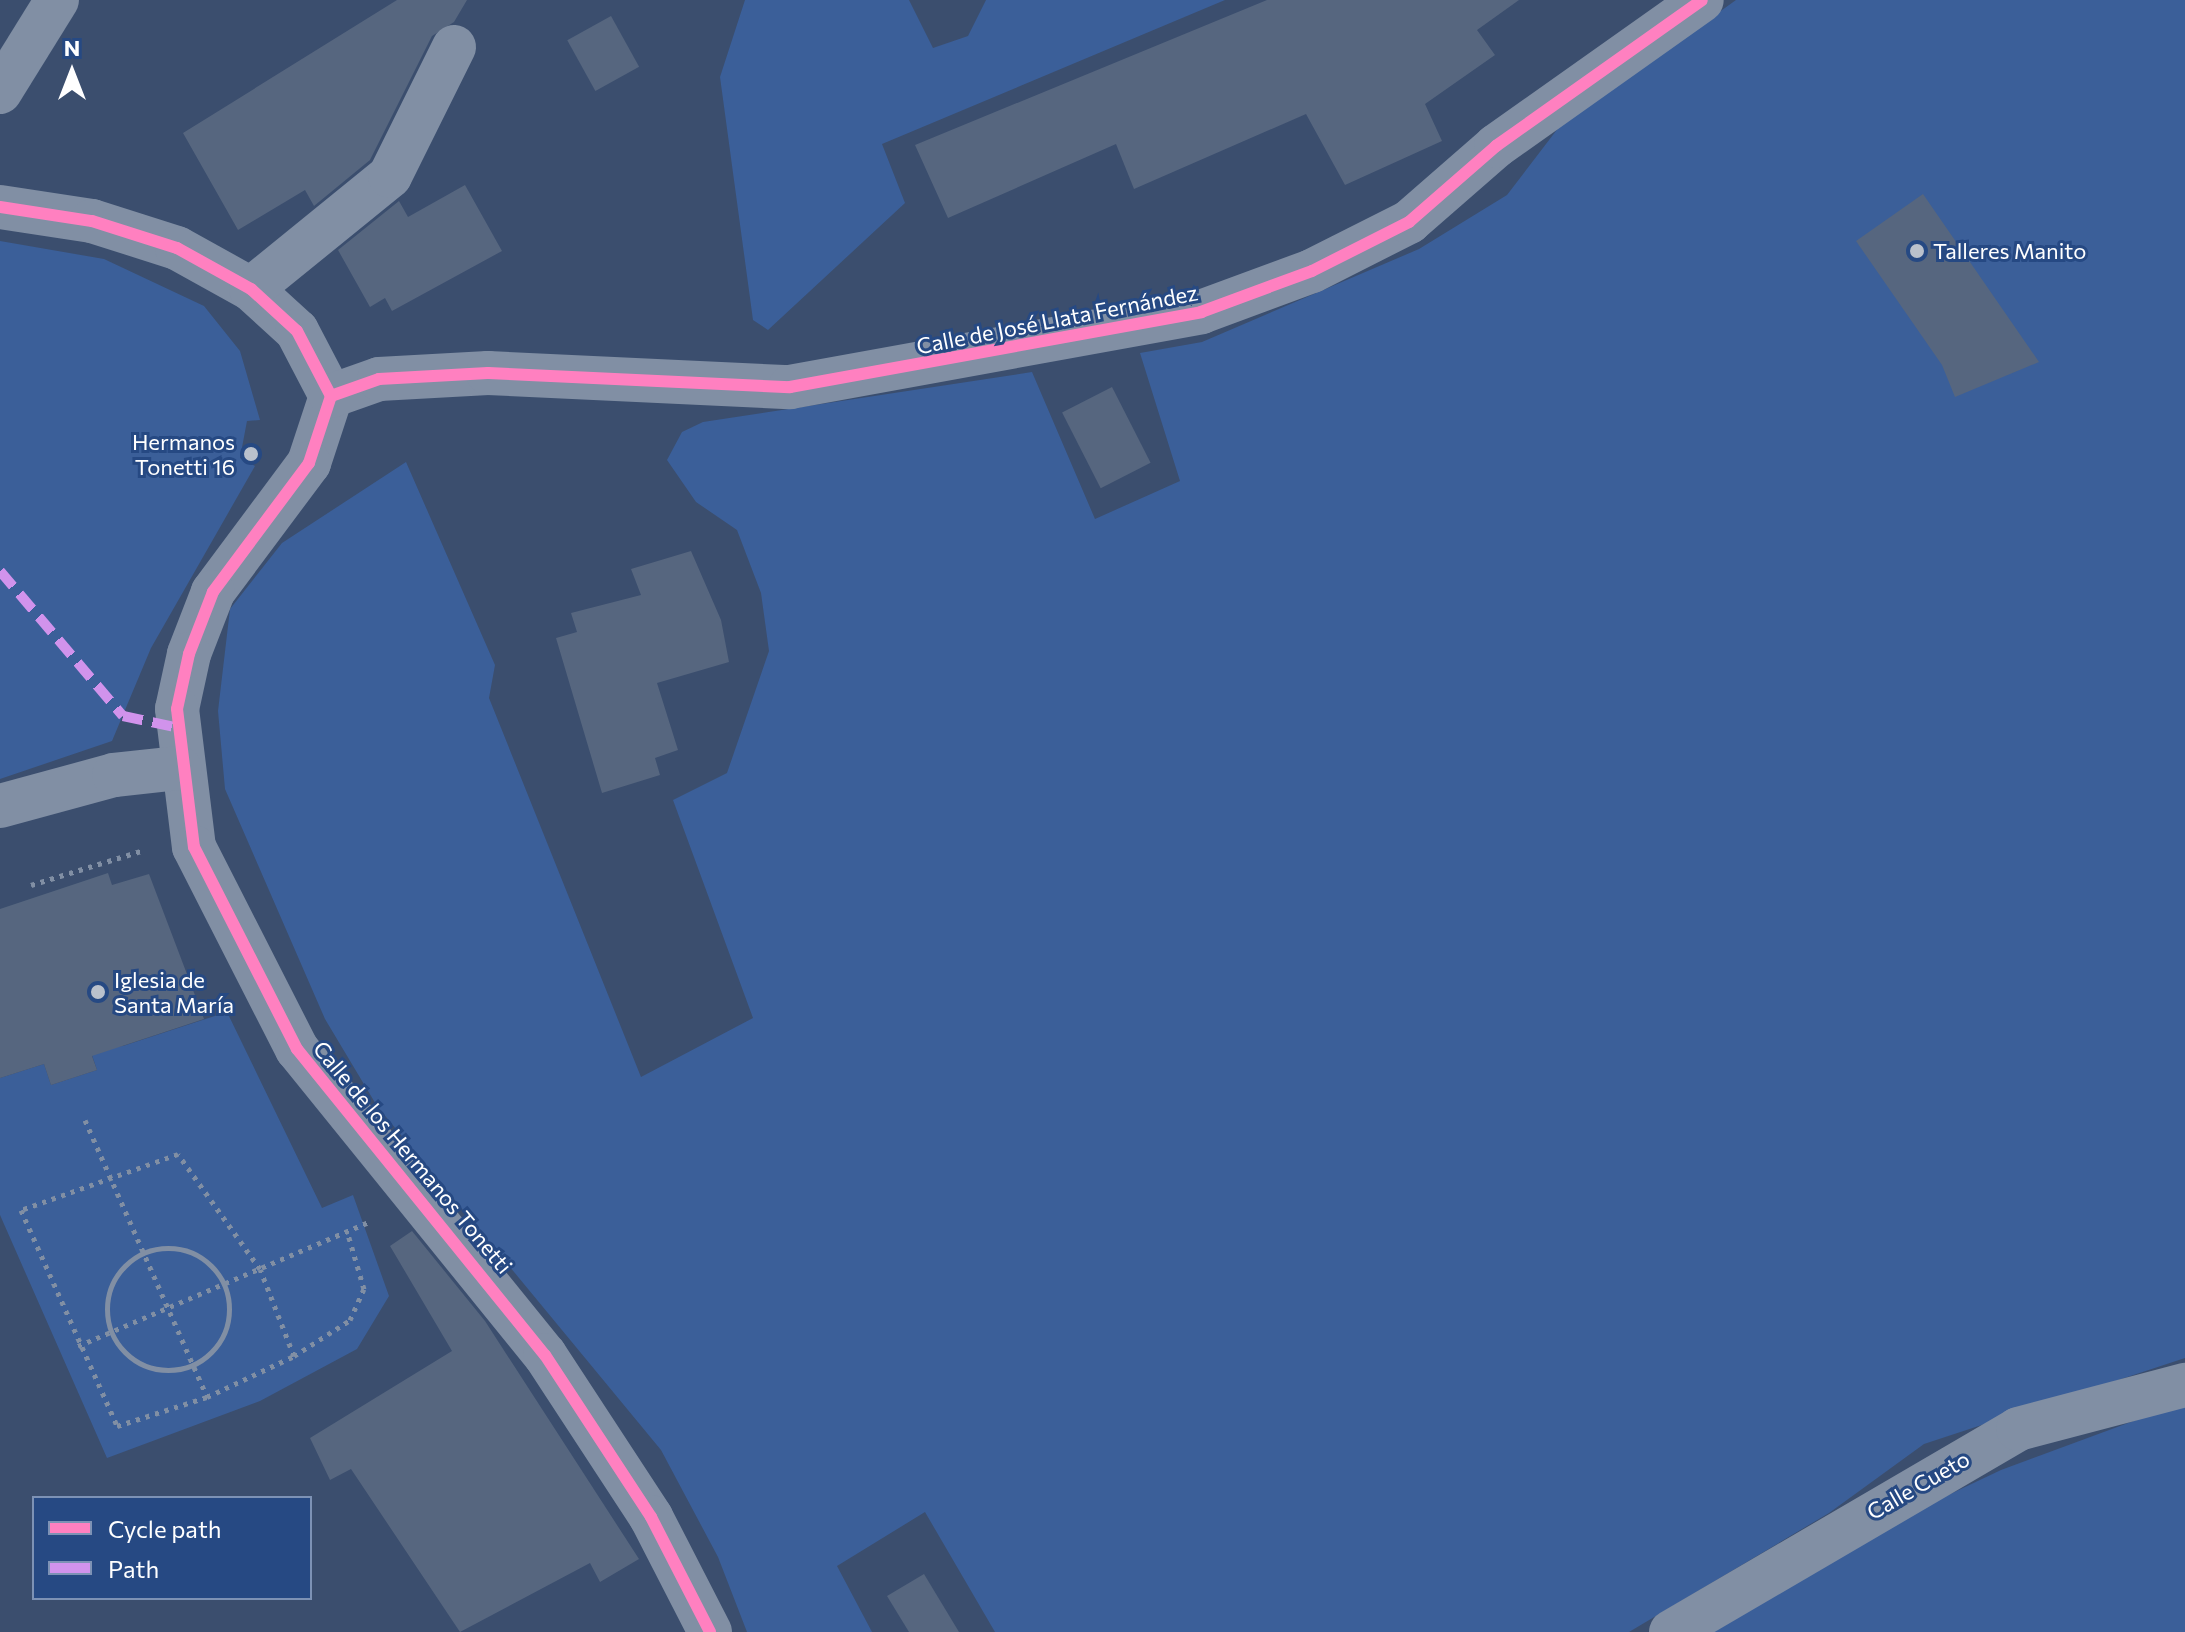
<!DOCTYPE html>
<meta charset="utf-8">
<style>
body{margin:0}
#map{position:relative;width:2185px;height:1632px;overflow:hidden;background:#3b4e6e;font-family:Commissioner,sans-serif}
div>[style]{position:absolute}
.green>*{inset:0;background:#3b5f99}
.building>*{inset:0;background:#56667f;transform-origin:0 0}
.path>*{height:5px;margin-top:-2.5px;transform-origin:0;background:repeating-linear-gradient(90deg,#818fa4 0 4px,transparent 0 10px)}
.path>.ring{margin:-2.5px;padding:0;box-sizing:content-box;background:none;border:5px solid #818fa4;border-radius:50%}
.minor>*{height:44px;margin:-22px;padding:0 22px;transform-origin:22px;border-radius:22px;background:#818fa4}
.quiet>*{height:10px;margin-top:-5px;transform-origin:0;background:repeating-linear-gradient(90deg,#d193ec 0 20px,transparent 0 30px)}
.cycleway>*{height:12px;margin:-6px;padding:0 6px;transform-origin:6px;border-radius:6px;background:#ff80c0}
.dots>*{width:22px;height:22px;translate:-50% -50%;box-sizing:border-box;border:4px solid #264983;border-radius:50%}
span{translate:-50% -50%;white-space:nowrap;text-align:center;line-height:1.15;-webkit-text-stroke:6px #264983;paint-order:stroke}
.poi-label{font-size:22px;color:#fff}
.left{translate:0 -50%;text-align:left}
.right{translate:-100% -50%;text-align:right}
.street-label{font-size:22px;color:#fff}
.legend{position:absolute;left:32px;top:1496px;width:280px;height:104px;box-sizing:border-box;background:#264983;border:2px solid #7d92b5;margin:0;padding:10px 14px;list-style:none;font-size:24px;color:#fff}
.legend li{display:flex;align-items:center;gap:16px;height:40px}
.legend b{width:40px;border:2px solid #7d92b5}
.north{position:absolute;left:32px;top:32px;width:80px;height:80px;-webkit-text-stroke:6px #264983;paint-order:stroke;rotate:0deg;font-size:22px;font-weight:700;line-height:32px;text-align:center;color:#fff}
.north::after{content:'';display:block;margin:auto;width:28px;height:36px;background:#fff;clip-path:polygon(50% 0,100% 100%,50% 72%,0 100%)}
</style>
<div id="map">
<div class="green">
<i style="clip-path:polygon(745px 0,909px 0,933px 48px,968px 36px,986px 0,1225px 0,882px 144px,905px 203px,768px 330px,753px 320px,720px 77px)"></i>
<i style="clip-path:polygon(1736px 0,2185px 0,2185px 1358px,1924px 1444px,1829px 1513px,1629px 1632px,995px 1632px,925px 1512px,837px 1566px,872px 1632px,747px 1632px,718px 1557px,661px 1450px,377px 1106px,325px 1019px,225px 789px,218px 711px,230px 609px,282px 543px,406px 462px,495px 665px,489px 698px,641px 1077px,753px 1018px,673px 800px,727px 773px,769px 651px,761px 593px,737px 530px,696px 502px,667px 460px,682px 432px,703px 422px,1032px 372px,1095px 519px,1180px 481px,1140px 353px,1202px 342px,1419px 249px,1507px 195px,1559px 127px)"></i>
<i style="clip-path:polygon(0 241px,104px 259px,204px 306px,240px 351px,260px 420px,247px 421px,240px 458px,255px 466px,151px 648px,112px 741px,0 779px)"></i>
<i style="clip-path:polygon(227px 1012px,322px 1208px,353px 1195px,389px 1296px,357px 1349px,260px 1401px,107px 1458px,0 1215px,0 1078px,44px 1064px,51px 1085px,97px 1070px,90px 1049px,123px 1046px)"></i>
<i style="clip-path:polygon(2185px 1402px,2185px 1632px,1690px 1632px,1849px 1542px,2001px 1470px)"></i>
</div>
<div class="building">
<i style="clip-path:polygon(397px 0,467px 0,454px 22px,432px 36px,370px 160px,314px 206px,305px 190px,238px 230px,183px 133px)"></i>
<i style="clip-path:polygon(1267px 0,1519px 0,1477px 30px,1495px 55px,1425px 104px,1442px 141px,1345px 185px,1306px 114px,1134px 189px,1116px 144px,948px 218px,915px 145px)"></i>
<i style="left:611px;top:16px;width:58px;height:50px;rotate:61deg"></i>
<i style="clip-path:polygon(465px 185px,502px 251px,392px 311px,385px 298px,370px 307px,338px 250px,399px 201px,408px 217px)"></i>
<i style="clip-path:polygon(1923px 194px,2039px 362px,1955px 397px,1942px 365px,1856px 241px)"></i>
<i style="left:1112px;top:387px;width:85px;height:56px;rotate:63deg"></i>
<i style="clip-path:polygon(691px 551px,721px 620px,729px 662px,657px 683px,678px 750px,655px 758px,660px 775px,602px 793px,556px 638px,577px 632px,571px 613px,641px 595px,631px 569px)"></i>
<i style="clip-path:polygon(108px 873px,112px 885px,149px 874px,204px 1019px,92px 1056px,97px 1070px,51px 1085px,44px 1064px,0 1078px,0 909px)"></i>
<i style="clip-path:polygon(412px 1231px,485px 1321px,639px 1559px,600px 1582px,590px 1563px,460px 1632px,351px 1469px,330px 1480px,310px 1438px,452px 1351px,390px 1246px)"></i>
<i style="clip-path:polygon(924px 1574px,959px 1632px,909px 1632px,887px 1596px)"></i>
</div>
<div class="path">
<i style="left:31px;top:885px;width:115px;rotate:-17.2deg"></i>
<i style="left:85px;top:1120px;width:303px;rotate:66.2deg"></i>
<i class="ring" style="left:107px;top:1248px;width:117px;height:117px"></i>
<i style="left:78px;top:1346px;width:319px;rotate:-23.1deg"></i>
<i style="left:294px;top:1356px;width:93px;rotate:-111.3deg"></i>
<i style="left:260px;top:1269px;width:141px;rotate:-125.5deg"></i>
<i style="left:178px;top:1154px;width:167px;rotate:160.4deg"></i>
<i style="left:21px;top:1210px;width:236px;rotate:66deg"></i>
<i style="left:117px;top:1426px;width:95px;rotate:-17.9deg"></i>
<i style="left:207px;top:1397px;width:96px;rotate:-25.2deg"></i>
<i style="left:294px;top:1356px;width:67px;rotate:-32.7deg"></i>
<i style="left:350px;top:1320px;width:34px;rotate:-66deg"></i>
<i style="left:364px;top:1289px;width:60px;rotate:-106.3deg"></i>
</div>
<div class="minor">
<i style="left:0;top:92px;width:108px;rotate:-58.2deg"></i>
<i style="left:0;top:207px;width:93px;rotate:8.7deg"></i>
<i style="left:92px;top:221px;width:89px;rotate:17.6deg"></i>
<i style="left:177px;top:248px;width:85px;rotate:29deg"></i>
<i style="left:251px;top:289px;width:62px;rotate:42.4deg"></i>
<i style="left:297px;top:331px;width:73px;rotate:62.4deg"></i>
<i style="left:331px;top:396px;width:71px;rotate:108.2deg"></i>
<i style="left:309px;top:463px;width:161px;rotate:126.7deg"></i>
<i style="left:213px;top:592px;width:66px;rotate:111.2deg"></i>
<i style="left:189px;top:654px;width:56px;rotate:102.3deg"></i>
<i style="left:177px;top:709px;width:139px;rotate:83deg"></i>
<i style="left:194px;top:847px;width:227px;rotate:63deg"></i>
<i style="left:297px;top:1049px;width:394px;rotate:51deg"></i>
<i style="left:545px;top:1355px;width:194px;rotate:56.8deg"></i>
<i style="left:651px;top:1517px;width:129px;rotate:62.8deg"></i>
<i style="left:251px;top:289px;width:179px;rotate:-39.1deg"></i>
<i style="left:390px;top:176px;width:144px;rotate:-63.6deg"></i>
<i style="left:331px;top:396px;width:51px;rotate:-19.5deg"></i>
<i style="left:379px;top:379px;width:109px;rotate:-3.2deg"></i>
<i style="left:488px;top:373px;width:302px;rotate:2.7deg"></i>
<i style="left:790px;top:387px;width:418px;rotate:-10.3deg"></i>
<i style="left:1201px;top:312px;width:118px;rotate:-20.3deg"></i>
<i style="left:1312px;top:271px;width:109px;rotate:-26.8deg"></i>
<i style="left:1409px;top:222px;width:116px;rotate:-41.1deg"></i>
<i style="left:1496px;top:146px;width:252px;rotate:-35.3deg"></i>
<i style="left:0;top:806px;width:118px;rotate:-15.2deg"></i>
<i style="left:114px;top:775px;width:66px;rotate:-6.1deg"></i>
<i style="left:1671px;top:1632px;width:402px;rotate:-30.3deg"></i>
<i style="left:2018px;top:1429px;width:173px;rotate:-14.8deg"></i>
</div>
<div class="quiet">
<i style="left:0;top:571px;width:190px;rotate:49.7deg"></i>
<i style="left:123px;top:716px;width:57px;rotate:12.1deg"></i>
</div>
<div class="cycleway">
<i style="left:0;top:207px;width:93px;rotate:8.7deg"></i>
<i style="left:92px;top:221px;width:89px;rotate:17.6deg"></i>
<i style="left:177px;top:248px;width:85px;rotate:29deg"></i>
<i style="left:251px;top:289px;width:62px;rotate:42.4deg"></i>
<i style="left:297px;top:331px;width:73px;rotate:62.4deg"></i>
<i style="left:331px;top:396px;width:71px;rotate:108.2deg"></i>
<i style="left:309px;top:463px;width:161px;rotate:126.7deg"></i>
<i style="left:213px;top:592px;width:66px;rotate:111.2deg"></i>
<i style="left:189px;top:654px;width:56px;rotate:102.3deg"></i>
<i style="left:177px;top:709px;width:139px;rotate:83deg"></i>
<i style="left:194px;top:847px;width:227px;rotate:63deg"></i>
<i style="left:297px;top:1049px;width:394px;rotate:51deg"></i>
<i style="left:545px;top:1355px;width:194px;rotate:56.8deg"></i>
<i style="left:651px;top:1517px;width:129px;rotate:62.8deg"></i>
<i style="left:331px;top:396px;width:51px;rotate:-19.5deg"></i>
<i style="left:379px;top:379px;width:109px;rotate:-3.2deg"></i>
<i style="left:488px;top:373px;width:302px;rotate:2.7deg"></i>
<i style="left:790px;top:387px;width:418px;rotate:-10.3deg"></i>
<i style="left:1201px;top:312px;width:118px;rotate:-20.3deg"></i>
<i style="left:1312px;top:271px;width:109px;rotate:-26.8deg"></i>
<i style="left:1409px;top:222px;width:116px;rotate:-41.1deg"></i>
<i style="left:1496px;top:146px;width:252px;rotate:-35.3deg"></i>
</div>
<div class="dots">
<i style="left:1917px;top:251px;background:#bac1cc"></i>
<i style="left:251px;top:454px;background:#bac1cc"></i>
<i style="left:98px;top:992px;background:#bac1cc"></i>
</div>
<div class="poi-label">
<span class="left" style="left:1933px;top:251px">Talleres Manito</span>
<span class="right" style="left:235px;top:454px">Hermanos<br>Tonetti 16</span>
<span class="left" style="left:114px;top:992px">Iglesia de<br>Santa María</span>
</div>
<div class="street-label">
<span style="left:1057px;top:319px;rotate:-11deg">Calle de José Llata Fernández</span>
<span style="left:413px;top:1157px;rotate:50deg">Calle de los Hermanos Tonetti</span>
<span style="left:1918px;top:1485px;rotate:-30deg">Calle Cueto</span>
</div>
<ul class="legend">
<li><b style="height:10px;background:#ff80c0"></b>Cycle path</li>
<li><b style="height:10px;background:#d193ec"></b>Path</li>
</ul>
<div class="north">N</div>
</div>
